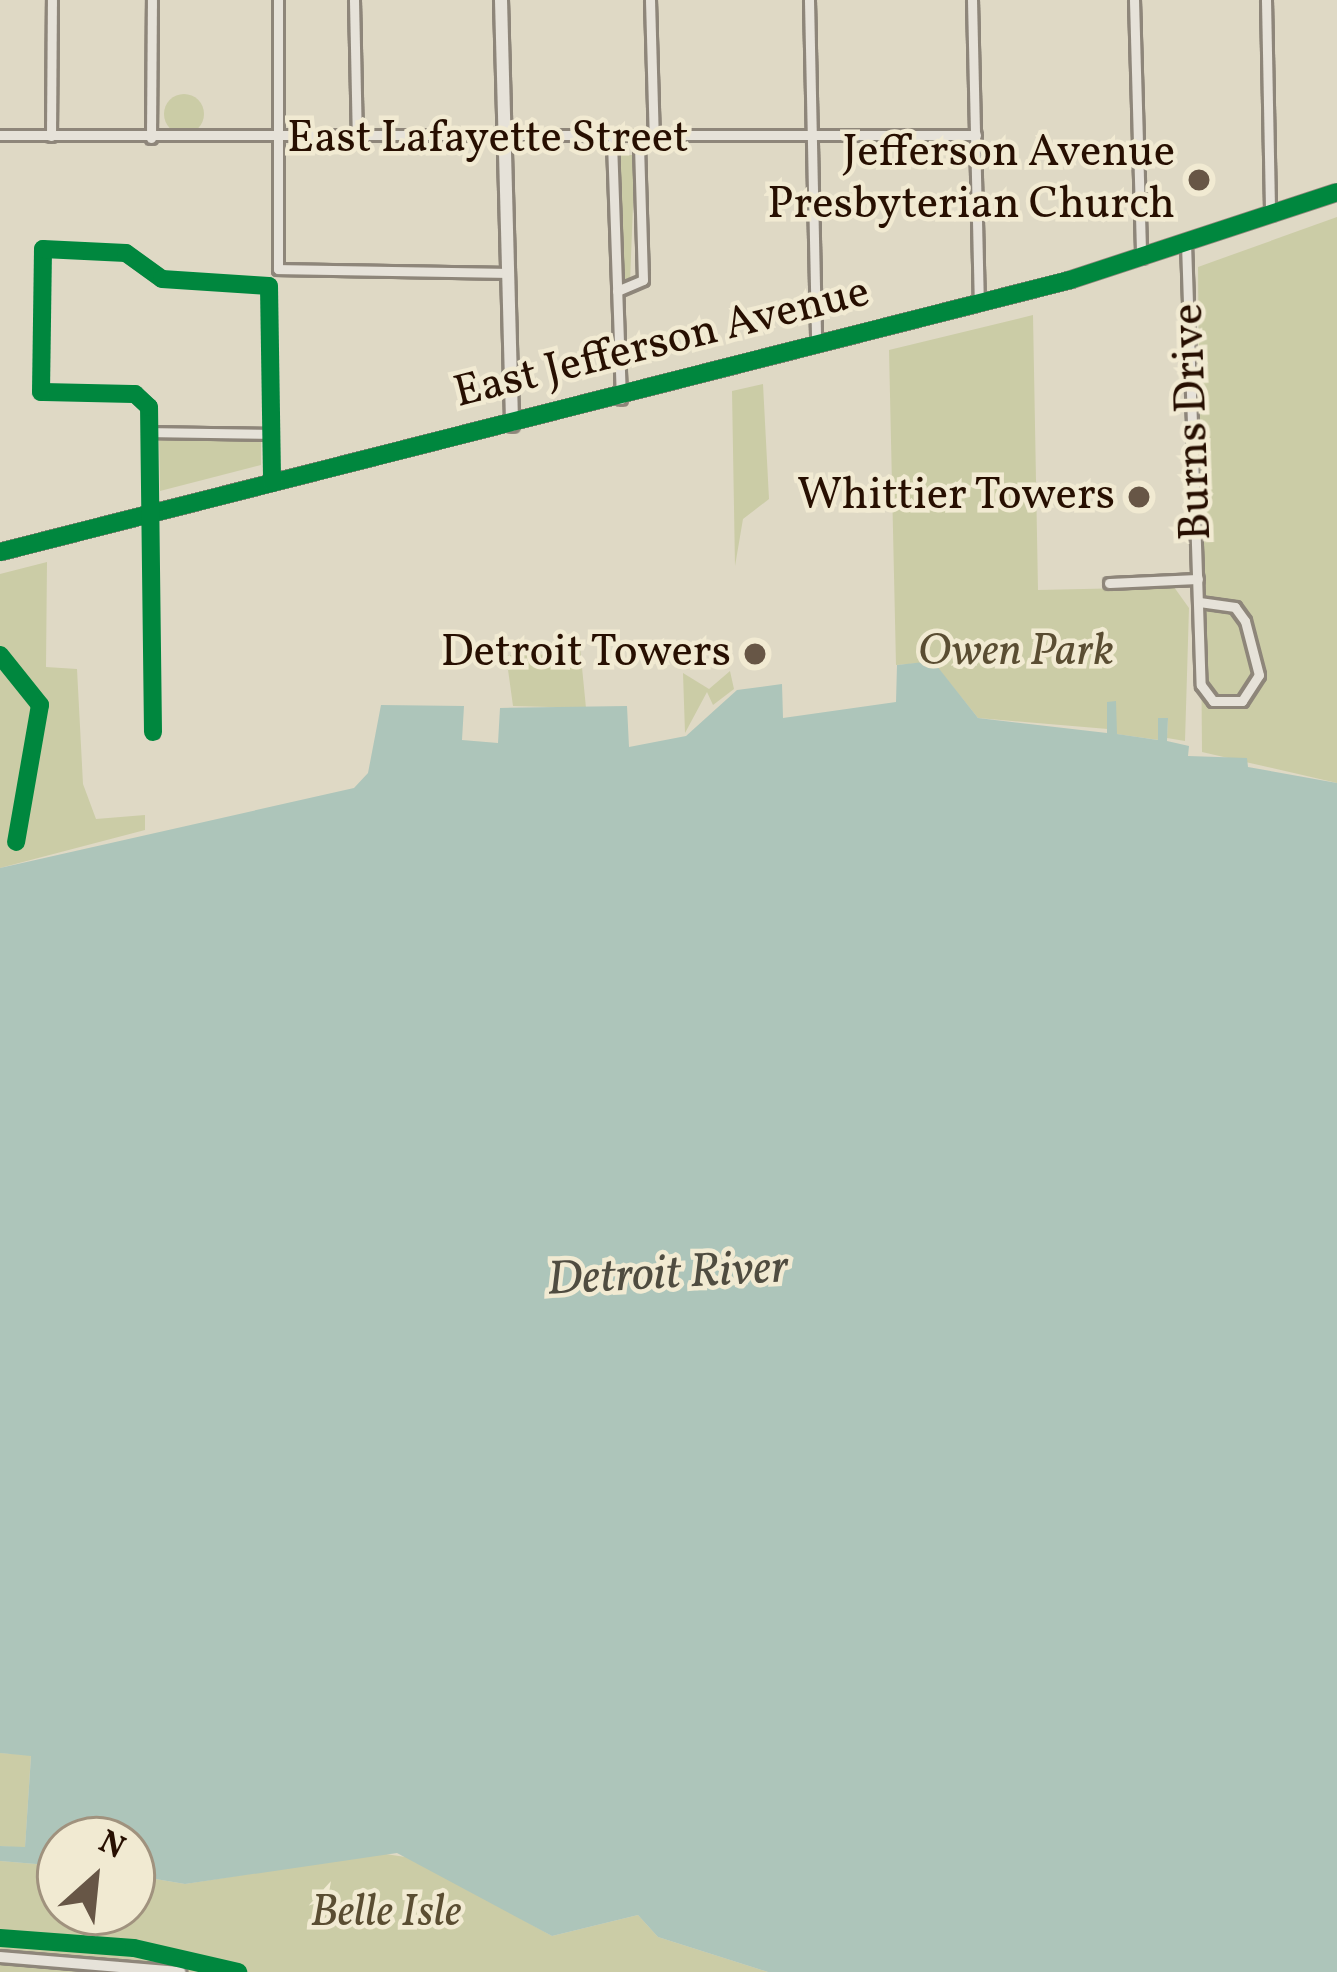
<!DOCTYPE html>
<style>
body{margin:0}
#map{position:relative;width:1337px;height:1972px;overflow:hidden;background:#dfd9c5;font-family:Vollkorn,serif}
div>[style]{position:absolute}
.green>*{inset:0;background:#cbcca6}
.round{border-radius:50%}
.water>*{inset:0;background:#adc5ba}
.roads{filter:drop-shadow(3px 0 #8e867a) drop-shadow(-3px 0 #8e867a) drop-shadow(0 3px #8e867a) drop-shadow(0 -3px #8e867a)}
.minor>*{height:9px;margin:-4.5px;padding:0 4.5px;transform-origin:4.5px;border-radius:4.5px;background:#e6e2d9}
.tertiary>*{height:10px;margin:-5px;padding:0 5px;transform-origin:5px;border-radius:5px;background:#e6e2d9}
.secondary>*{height:12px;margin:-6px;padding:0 6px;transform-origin:6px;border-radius:6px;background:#e6e2d9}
.cycleway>*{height:18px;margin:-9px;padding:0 9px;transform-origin:9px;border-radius:9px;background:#00873e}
.dots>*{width:33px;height:33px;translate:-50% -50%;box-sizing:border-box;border:6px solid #f1ead2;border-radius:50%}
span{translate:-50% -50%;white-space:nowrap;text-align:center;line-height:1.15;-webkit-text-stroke:9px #f1ead2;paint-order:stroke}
.street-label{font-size:45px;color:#270f01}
.poi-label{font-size:45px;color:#270f01}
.right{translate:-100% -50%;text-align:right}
.park-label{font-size:45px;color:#5a4d32;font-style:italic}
.water-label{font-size:48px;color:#4f4c40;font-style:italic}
.north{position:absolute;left:36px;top:1816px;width:120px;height:120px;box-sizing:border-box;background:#f1ead2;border:3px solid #a0927e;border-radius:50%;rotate:27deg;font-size:33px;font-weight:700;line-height:48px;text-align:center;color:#270f01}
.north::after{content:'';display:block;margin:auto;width:42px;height:54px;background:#675646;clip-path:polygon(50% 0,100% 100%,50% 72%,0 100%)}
</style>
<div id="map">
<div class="green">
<i class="round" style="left:164px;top:94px;width:40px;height:40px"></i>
<i style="clip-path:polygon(620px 155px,635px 155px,630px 282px,622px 278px)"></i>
<i style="clip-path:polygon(1337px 217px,1337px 783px,1202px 752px,1198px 267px)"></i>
<i style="clip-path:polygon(1033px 315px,1038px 590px,1174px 587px,1189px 608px,1185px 741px,1167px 738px,1168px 719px,1159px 740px,1116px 734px,1115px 701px,1108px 729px,978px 718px,933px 662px,896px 665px,889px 350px)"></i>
<i style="clip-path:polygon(763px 384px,769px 499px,743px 519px,735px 566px,732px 391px)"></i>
<i style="clip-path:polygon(159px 437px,261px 438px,261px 465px,160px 491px)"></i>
<i style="clip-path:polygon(47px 562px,46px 667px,77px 669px,83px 784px,96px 819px,145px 815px,145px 830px,0 868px,0 574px)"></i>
<i style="clip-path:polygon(579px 637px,586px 708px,513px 706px,506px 655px,579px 654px)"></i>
<i style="clip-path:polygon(730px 671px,734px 689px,713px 705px,707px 692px,685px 733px,683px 673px,709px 689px)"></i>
<i style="clip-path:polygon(0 1753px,31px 1755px,25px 1848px,0 1846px)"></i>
<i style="clip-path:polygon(379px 1853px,412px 1858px,552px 1936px,638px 1915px,658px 1937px,768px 1972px,0 1972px,0 1861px,60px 1866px,60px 1912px,132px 1912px,132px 1875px,185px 1884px)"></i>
</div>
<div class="water">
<i style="clip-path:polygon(933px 661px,978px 718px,1107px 733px,1107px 702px,1116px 701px,1117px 734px,1158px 740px,1158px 718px,1168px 718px,1167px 741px,1189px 746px,1188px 756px,1247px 758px,1248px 767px,1337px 783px,1337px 1972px,768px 1972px,658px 1937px,638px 1915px,552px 1936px,397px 1853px,185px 1884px,132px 1875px,132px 1840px,60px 1840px,60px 1866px,0 1861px,0 1846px,25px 1847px,31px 1756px,0 1753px,0 868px,354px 788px,368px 773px,381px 705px,464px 706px,462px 740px,498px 743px,500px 708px,627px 706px,629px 747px,686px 736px,737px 690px,782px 684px,783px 718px,896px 702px,897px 665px)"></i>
</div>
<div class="roads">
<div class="minor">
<i style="left:278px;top:0;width:269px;rotate:90deg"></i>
<i style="left:278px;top:269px;width:228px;rotate:1deg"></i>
<i style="left:354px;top:0;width:141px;rotate:88.8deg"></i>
<i style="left:650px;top:0;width:141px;rotate:88.4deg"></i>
<i style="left:809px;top:0;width:345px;rotate:88.8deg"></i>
<i style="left:972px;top:0;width:304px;rotate:88.7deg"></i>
<i style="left:1134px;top:0;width:258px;rotate:88.4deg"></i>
<i style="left:1266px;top:0;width:215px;rotate:88.9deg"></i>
<i style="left:0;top:135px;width:976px"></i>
<i style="left:51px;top:136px;width:136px;rotate:-89.6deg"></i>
<i style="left:151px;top:138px;width:138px;rotate:-89.6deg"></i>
<i style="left:612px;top:142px;width:257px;rotate:88deg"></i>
<i style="left:1186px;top:243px;width:442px;rotate:88.1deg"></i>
<i style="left:1201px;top:685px;width:20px;rotate:53deg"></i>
<i style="left:1213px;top:701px;width:29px"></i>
<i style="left:1242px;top:701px;width:31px;rotate:-57deg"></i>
<i style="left:1259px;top:675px;width:56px;rotate:-104.5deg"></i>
<i style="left:1245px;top:621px;width:17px;rotate:-126deg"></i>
<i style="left:1235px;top:607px;width:36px;rotate:-172deg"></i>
<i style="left:617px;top:291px;width:28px;rotate:-23deg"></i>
<i style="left:643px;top:280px;width:138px;rotate:-91.7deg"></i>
<i style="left:148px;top:432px;width:124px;rotate:0.9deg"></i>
<i style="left:1109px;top:583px;width:89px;rotate:-2.6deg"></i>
<i style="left:153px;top:732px;width:325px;rotate:-90.7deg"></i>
<i style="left:149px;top:407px;width:19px;rotate:-137deg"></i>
<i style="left:135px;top:394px;width:94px;rotate:-178.8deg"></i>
<i style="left:41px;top:392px;width:143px;rotate:-89.2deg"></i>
<i style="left:43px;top:249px;width:83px;rotate:2.8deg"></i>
<i style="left:126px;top:253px;width:44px;rotate:35.8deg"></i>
<i style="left:162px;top:279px;width:107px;rotate:3.7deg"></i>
<i style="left:269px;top:286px;width:197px;rotate:89.1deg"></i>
</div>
<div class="tertiary">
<i style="left:0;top:1957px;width:181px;rotate:4.8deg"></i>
</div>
<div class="secondary">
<i style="left:501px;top:0;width:425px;rotate:88.5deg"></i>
<i style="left:0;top:552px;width:1104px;rotate:-14.26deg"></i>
<i style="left:1070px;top:280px;width:281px;rotate:-18.2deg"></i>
</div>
</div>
<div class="cycleway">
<i style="left:0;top:552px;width:1104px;rotate:-14.26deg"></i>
<i style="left:1070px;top:280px;width:281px;rotate:-18.2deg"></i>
<i style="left:0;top:655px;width:64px;rotate:51.3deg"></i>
<i style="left:40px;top:705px;width:139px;rotate:99.9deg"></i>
<i style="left:153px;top:732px;width:325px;rotate:-90.7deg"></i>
<i style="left:149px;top:407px;width:19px;rotate:-137deg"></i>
<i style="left:135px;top:394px;width:94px;rotate:-178.8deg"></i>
<i style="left:41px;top:392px;width:143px;rotate:-89.2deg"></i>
<i style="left:43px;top:249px;width:83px;rotate:2.8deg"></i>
<i style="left:126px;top:253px;width:44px;rotate:35.8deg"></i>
<i style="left:162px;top:279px;width:107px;rotate:3.7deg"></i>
<i style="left:269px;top:286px;width:197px;rotate:89.1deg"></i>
<i style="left:0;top:1938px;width:134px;rotate:4.3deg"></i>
<i style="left:134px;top:1948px;width:107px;rotate:13deg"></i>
</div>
<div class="dots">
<i style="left:1199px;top:180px;background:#675646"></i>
<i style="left:1139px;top:497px;background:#675646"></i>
<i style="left:755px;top:654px;background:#675646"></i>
</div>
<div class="street-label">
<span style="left:488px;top:140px">East Lafayette Street</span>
<span style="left:662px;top:344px;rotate:-14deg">East Jefferson Avenue</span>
<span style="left:1194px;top:422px;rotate:-92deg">Burns Drive</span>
</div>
<div class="poi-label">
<span class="right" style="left:1175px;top:180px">Jefferson Avenue<br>Presbyterian Church</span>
<span class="right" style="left:1115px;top:497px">Whittier Towers</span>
<span class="right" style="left:731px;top:654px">Detroit Towers</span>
</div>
<div class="park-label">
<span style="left:1016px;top:653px">Owen Park</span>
<span style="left:386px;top:1914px">Belle Isle</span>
</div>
<div class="water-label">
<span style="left:668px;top:1275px;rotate:-3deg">Detroit River</span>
</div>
<div class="north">N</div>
</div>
